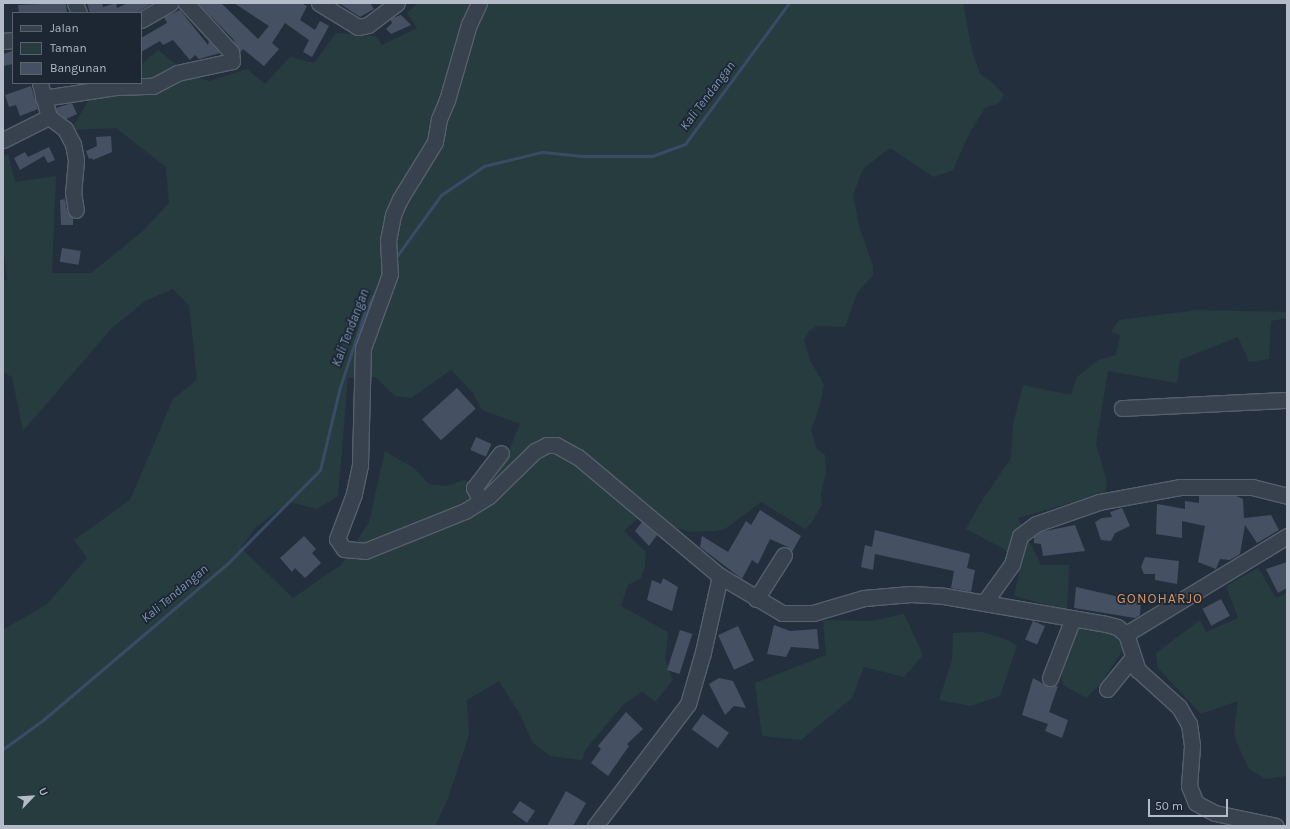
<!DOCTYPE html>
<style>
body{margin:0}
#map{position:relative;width:1290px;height:829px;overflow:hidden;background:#242f3e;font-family:Karla,sans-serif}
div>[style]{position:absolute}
.green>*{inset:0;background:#263c3f}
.stream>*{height:3px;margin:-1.5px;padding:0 1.5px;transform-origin:1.5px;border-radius:1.5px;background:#394c67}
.building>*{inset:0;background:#455162;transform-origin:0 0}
.roads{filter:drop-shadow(1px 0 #565f6c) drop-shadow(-1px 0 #565f6c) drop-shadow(0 1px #565f6c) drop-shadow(0 -1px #565f6c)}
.minor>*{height:15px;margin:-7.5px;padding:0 7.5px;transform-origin:7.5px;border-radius:7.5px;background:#38414e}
span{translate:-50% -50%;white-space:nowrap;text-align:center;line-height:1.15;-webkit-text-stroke:3.5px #1d2633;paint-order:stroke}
.water-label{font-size:13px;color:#7c92b1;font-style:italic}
.quarter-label{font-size:14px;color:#d59563;letter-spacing:1px}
.frame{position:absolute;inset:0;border:4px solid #b4bcc9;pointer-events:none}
.legend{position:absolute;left:12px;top:12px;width:130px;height:72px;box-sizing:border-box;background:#1d2633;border:1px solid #59626f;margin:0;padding:5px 7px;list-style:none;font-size:12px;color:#b4bcc9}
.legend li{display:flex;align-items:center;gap:8px;height:20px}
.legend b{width:20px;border:1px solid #59626f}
.north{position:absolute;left:12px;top:777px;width:40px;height:40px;-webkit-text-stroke:3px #1d2633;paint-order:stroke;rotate:65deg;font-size:11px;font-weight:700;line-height:16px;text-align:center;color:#b4bcc9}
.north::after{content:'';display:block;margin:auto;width:14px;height:18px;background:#b4bcc9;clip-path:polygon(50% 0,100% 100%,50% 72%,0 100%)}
.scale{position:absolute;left:1148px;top:799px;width:80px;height:18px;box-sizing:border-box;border:2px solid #b4bcc9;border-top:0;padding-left:5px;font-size:12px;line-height:14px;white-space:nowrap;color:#b4bcc9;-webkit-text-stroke:3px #1d2633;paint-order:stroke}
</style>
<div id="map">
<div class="green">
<i style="clip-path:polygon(evenodd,418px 3px,963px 3px,972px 51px,980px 74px,992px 82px,1004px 95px,999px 103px,985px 108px,969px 134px,953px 170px,934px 177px,890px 148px,864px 168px,860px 177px,853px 195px,859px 226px,873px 266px,873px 275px,857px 293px,845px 327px,817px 326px,809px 331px,804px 340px,810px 360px,824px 385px,820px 405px,811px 430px,817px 449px,825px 455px,826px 474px,821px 493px,822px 505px,812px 522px,805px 529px,761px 502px,725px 529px,715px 531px,690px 532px,674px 527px,646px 511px,624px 531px,646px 552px,645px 567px,641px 578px,628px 585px,621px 606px,668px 632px,665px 659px,673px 680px,655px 702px,642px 691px,624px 704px,586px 749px,582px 760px,550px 756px,533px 743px,519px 713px,499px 681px,467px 700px,469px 735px,447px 801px,435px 826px,3px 826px,3px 630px,47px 604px,87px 558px,74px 540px,130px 500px,173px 399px,197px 380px,189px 305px,173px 289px,145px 301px,112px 328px,23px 431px,12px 377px,3px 372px,3px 281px,7px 280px,3px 246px,3px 156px,8px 154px,15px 182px,56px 176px,52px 273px,91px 273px,143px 231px,169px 203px,166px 167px,116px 128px,71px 130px,99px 83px,141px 83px,141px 65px,158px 50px,191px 76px,209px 81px,247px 69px,265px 84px,290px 57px,314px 63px,336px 33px,376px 36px,382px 45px,417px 28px,407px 13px,418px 3px,451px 370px,473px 393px,482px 410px,520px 424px,503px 464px,489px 480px,476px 485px,464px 480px,447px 486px,429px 484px,415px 469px,385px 451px,369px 522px,341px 565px,293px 598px,241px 548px,255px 528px,289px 502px,317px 509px,338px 496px,348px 378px,375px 377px,395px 396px,411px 398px,451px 370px)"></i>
<i style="clip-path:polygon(1197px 310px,1287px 312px,1287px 318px,1271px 321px,1269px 359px,1249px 362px,1238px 337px,1180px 360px,1177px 383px,1108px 371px,1096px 444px,1107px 482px,1105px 493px,1018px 518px,1041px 565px,1069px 565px,1067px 610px,1014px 596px,1020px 568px,1004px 549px,966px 529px,979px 505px,1011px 458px,1013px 424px,1023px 385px,1071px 395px,1077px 377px,1098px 360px,1116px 355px,1120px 335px,1111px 332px,1119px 320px)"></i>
<i style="clip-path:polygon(1258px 568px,1276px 598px,1287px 593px,1287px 776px,1266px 779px,1249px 769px,1236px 741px,1234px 731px,1238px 701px,1201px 714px,1158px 668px,1156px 653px,1200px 620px,1206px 632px,1238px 618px,1226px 586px)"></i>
<i style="clip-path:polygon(904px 614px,923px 655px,904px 677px,864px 667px,852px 698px,801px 740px,762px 736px,755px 683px,826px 655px,823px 620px,872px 621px)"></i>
<i style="clip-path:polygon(1100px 628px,1117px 636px,1123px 650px,1101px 683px,1086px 698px,1063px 685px,1061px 674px,1069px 648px,1078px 629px)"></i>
<i style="clip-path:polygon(983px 632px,1010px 641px,1017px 646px,1000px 696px,971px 706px,939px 700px,952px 660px,953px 633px)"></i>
</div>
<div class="stream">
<i style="left:394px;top:260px;width:80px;rotate:-54.1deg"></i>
<i style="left:441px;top:195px;width:52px;rotate:-34deg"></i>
<i style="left:484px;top:166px;width:60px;rotate:-13.6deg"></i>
<i style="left:542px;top:152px;width:41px;rotate:5.6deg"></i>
<i style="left:583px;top:156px;width:69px"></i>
<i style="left:652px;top:156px;width:35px;rotate:-20deg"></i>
<i style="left:685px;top:144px;width:175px;rotate:-53.6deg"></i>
<i style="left:3px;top:749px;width:49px;rotate:-35.9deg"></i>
<i style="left:43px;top:720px;width:244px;rotate:-40.3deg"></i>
<i style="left:229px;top:562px;width:129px;rotate:-45.3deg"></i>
<i style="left:320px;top:470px;width:85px;rotate:-76.5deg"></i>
<i style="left:340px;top:387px;width:79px;rotate:-71.6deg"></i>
<i style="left:365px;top:312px;width:26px;rotate:-62deg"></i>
</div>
<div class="building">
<i style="clip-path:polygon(66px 3px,67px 13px,19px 13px,18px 5px)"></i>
<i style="clip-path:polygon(87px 3px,102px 3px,103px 7px,116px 3px,117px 8px,128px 3px,153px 3px,136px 13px,90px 13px)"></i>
<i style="clip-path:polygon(198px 3px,221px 3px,258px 39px,269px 26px,234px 3px,301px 3px,307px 6px,300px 20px,315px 30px,320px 21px,329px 26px,312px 57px,303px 52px,309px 40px,285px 23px,272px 43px,279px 49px,264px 66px,243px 49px,240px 53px,233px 39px)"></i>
<i style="clip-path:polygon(339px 3px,370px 3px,374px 9px,360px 17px)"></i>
<i style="clip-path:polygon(180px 10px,208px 45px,209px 41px,220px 53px,199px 59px,195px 55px,190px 60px,173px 40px,163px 45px,160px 41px,141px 52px,141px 38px,167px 23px,164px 17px)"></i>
<i style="clip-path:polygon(401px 15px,411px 25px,391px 34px,386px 29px,392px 23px,390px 19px)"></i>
<i style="clip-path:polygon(13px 51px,13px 64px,3px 66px,3px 54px)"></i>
<i style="clip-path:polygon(31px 86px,38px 109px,20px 116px,16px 105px,9px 107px,5px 95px)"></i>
<i style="clip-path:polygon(72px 103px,77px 114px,66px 119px,57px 112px,56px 108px)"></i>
<i style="clip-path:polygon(111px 136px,112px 152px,93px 160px,92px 158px,89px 159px,86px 151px,97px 146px,96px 137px)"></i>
<i style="clip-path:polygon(49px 147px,55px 160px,48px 163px,44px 156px,20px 170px,14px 158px,25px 152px,28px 157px)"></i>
<i style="clip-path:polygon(65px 199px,67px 211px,73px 218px,73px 225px,61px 225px,60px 200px)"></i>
<i style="left:62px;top:248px;width:19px;height:14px;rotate:9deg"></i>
<i style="left:457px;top:388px;width:28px;height:47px;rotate:48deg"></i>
<i style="left:476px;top:437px;width:17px;height:14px;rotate:24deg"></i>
<i style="clip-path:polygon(1199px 496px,1236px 496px,1243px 499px,1244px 518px,1271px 515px,1279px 530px,1257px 543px,1245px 525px,1240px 554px,1230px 560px,1220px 559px,1216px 569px,1198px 562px,1205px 526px,1182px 521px,1182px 538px,1156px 534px,1157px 504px,1185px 509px,1185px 501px,1199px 503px)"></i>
<i style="clip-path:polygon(1122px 508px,1130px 526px,1115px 533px,1111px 541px,1101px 540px,1095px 522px,1102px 518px,1112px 517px,1110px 512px)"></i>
<i style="clip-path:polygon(760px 510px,801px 536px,792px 552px,788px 547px,770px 539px,758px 564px,752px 560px,742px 579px,700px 547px,702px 536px,728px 552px,746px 521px,751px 525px)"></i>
<i style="clip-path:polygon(642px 522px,657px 535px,649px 546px,635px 531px)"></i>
<i style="clip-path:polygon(1075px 525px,1085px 551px,1043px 556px,1041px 544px,1034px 543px,1034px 537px,1040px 532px)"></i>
<i style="clip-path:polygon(875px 530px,970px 554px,967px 568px,975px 570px,971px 592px,951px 588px,954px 571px,875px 554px,873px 570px,861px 567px,865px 545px,872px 547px)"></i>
<i style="clip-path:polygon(304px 536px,316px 549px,312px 553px,321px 563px,305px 578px,295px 568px,292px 572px,280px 558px)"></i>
<i style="clip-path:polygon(1145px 557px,1179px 561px,1177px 584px,1155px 580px,1155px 574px,1144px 574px,1141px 567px)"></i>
<i style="clip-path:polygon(1287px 562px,1287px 588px,1278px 593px,1266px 569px)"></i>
<i style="clip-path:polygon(663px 578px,678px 587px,672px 611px,647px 600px,652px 580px,661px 584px)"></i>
<i style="clip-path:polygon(1076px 587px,1141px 602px,1140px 615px,1135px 618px,1074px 608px)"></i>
<i style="left:1221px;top:599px;width:19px;height:21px;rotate:62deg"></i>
<i style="left:1033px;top:621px;width:13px;height:20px;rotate:23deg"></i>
<i style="clip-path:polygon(774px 625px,790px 631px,817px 629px,819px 649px,791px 647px,786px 657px,767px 654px)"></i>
<i style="left:738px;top:626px;width:38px;height:22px;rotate:65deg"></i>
<i style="left:680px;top:630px;width:13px;height:42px;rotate:18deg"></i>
<i style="clip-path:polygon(719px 678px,733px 681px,746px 708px,734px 706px,725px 715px,709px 684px)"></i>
<i style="clip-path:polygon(1033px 678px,1047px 686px,1058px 686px,1049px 712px,1068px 720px,1062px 738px,1045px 731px,1048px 724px,1022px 715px)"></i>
<i style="clip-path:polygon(626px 712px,643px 729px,627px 744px,629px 746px,608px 776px,591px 763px,601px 749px,598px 746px)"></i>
<i style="left:703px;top:714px;width:32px;height:19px;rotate:36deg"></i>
<i style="clip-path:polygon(566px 791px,586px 803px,573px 826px,547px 826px)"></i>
<i style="left:520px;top:801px;width:18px;height:14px;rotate:34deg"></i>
</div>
<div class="roads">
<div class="minor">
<i style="left:75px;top:3px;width:11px;rotate:68deg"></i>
<i style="left:319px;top:3px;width:46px;rotate:31.6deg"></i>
<i style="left:358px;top:27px;width:10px;rotate:-11deg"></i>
<i style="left:368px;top:25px;width:36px;rotate:-37deg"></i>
<i style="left:479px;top:3px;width:23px;rotate:115deg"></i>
<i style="left:469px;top:24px;width:79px;rotate:106.1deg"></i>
<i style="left:447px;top:100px;width:21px;rotate:113deg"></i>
<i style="left:439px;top:119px;width:23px;rotate:100deg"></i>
<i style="left:435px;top:142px;width:67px;rotate:121.6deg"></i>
<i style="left:400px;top:199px;width:17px;rotate:114deg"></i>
<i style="left:393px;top:215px;width:25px;rotate:101deg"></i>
<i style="left:388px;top:240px;width:34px;rotate:87deg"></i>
<i style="left:390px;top:274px;width:79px;rotate:110deg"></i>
<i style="left:363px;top:348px;width:117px;rotate:91.5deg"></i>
<i style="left:360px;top:465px;width:30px;rotate:102deg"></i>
<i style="left:354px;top:494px;width:48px;rotate:110.7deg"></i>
<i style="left:337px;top:539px;width:12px;rotate:55deg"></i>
<i style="left:344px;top:549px;width:21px;rotate:5deg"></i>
<i style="left:365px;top:551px;width:108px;rotate:-21.8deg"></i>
<i style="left:465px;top:511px;width:28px;rotate:-32deg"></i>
<i style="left:489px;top:496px;width:64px;rotate:-44.4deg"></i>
<i style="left:535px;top:451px;width:13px;rotate:-27deg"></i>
<i style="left:547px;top:445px;width:9px"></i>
<i style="left:556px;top:445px;width:25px;rotate:29deg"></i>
<i style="left:578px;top:457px;width:185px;rotate:40deg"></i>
<i style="left:720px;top:576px;width:72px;rotate:30.8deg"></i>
<i style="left:782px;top:613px;width:31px"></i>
<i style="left:813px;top:613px;width:53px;rotate:-16.4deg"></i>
<i style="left:864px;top:598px;width:47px;rotate:-4.9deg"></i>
<i style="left:911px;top:594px;width:33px;rotate:3deg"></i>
<i style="left:944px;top:596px;width:164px;rotate:9.8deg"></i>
<i style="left:1106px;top:624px;width:11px;rotate:15deg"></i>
<i style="left:1117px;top:627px;width:11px;rotate:38deg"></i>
<i style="left:1126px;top:634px;width:188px;rotate:-31.3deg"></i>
<i style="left:141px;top:20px;width:34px;rotate:-30deg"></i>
<i style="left:3px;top:41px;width:10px;rotate:-6deg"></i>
<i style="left:43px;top:98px;width:75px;rotate:-8.5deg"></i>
<i style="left:117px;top:87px;width:36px;rotate:-2deg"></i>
<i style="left:153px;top:86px;width:27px;rotate:-28deg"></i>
<i style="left:177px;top:73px;width:56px;rotate:-12.3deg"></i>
<i style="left:232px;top:61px;width:9px;rotate:-96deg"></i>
<i style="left:231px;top:52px;width:67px;rotate:-132.6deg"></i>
<i style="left:49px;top:117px;width:20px;rotate:37deg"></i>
<i style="left:65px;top:129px;width:17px;rotate:62deg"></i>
<i style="left:73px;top:144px;width:16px;rotate:79deg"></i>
<i style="left:76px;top:160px;width:32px;rotate:95deg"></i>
<i style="left:73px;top:192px;width:18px;rotate:81deg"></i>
<i style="left:3px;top:140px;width:51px;rotate:-26.6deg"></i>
<i style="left:49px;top:117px;width:35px;rotate:-105deg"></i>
<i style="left:1122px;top:408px;width:165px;rotate:-2.8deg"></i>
<i style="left:481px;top:501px;width:15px;rotate:-118deg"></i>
<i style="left:474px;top:488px;width:44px;rotate:-52.4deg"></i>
<i style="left:756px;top:599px;width:52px;rotate:-57.5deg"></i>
<i style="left:984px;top:603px;width:48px;rotate:-54.3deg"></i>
<i style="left:1012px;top:564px;width:29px;rotate:-74deg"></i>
<i style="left:1020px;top:536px;width:20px;rotate:-37deg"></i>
<i style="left:1036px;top:524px;width:67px;rotate:-19.2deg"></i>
<i style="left:1099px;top:502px;width:82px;rotate:-10.5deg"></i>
<i style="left:1180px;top:487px;width:72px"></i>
<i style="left:1252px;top:487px;width:36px;rotate:14deg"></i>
<i style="left:1126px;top:634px;width:38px;rotate:72deg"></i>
<i style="left:1138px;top:670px;width:55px;rotate:42.1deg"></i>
<i style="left:1179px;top:707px;width:20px;rotate:60deg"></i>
<i style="left:1189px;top:724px;width:22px;rotate:82deg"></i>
<i style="left:1192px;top:746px;width:40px;rotate:94.3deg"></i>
<i style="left:1189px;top:786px;width:18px;rotate:68deg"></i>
<i style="left:1196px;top:803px;width:21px;rotate:28deg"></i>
<i style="left:1215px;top:813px;width:62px;rotate:12deg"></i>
<i style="left:1050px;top:678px;width:64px;rotate:-69deg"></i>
<i style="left:1107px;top:689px;width:41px;rotate:-50.9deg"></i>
<i style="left:595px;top:826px;width:153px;rotate:-52.7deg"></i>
<i style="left:688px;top:704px;width:54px;rotate:-73.9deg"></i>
<i style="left:703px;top:652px;width:78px;rotate:-77.4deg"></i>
</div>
</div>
<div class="water-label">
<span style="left:708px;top:96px;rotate:-53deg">Kali Tendangan</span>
<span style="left:351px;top:328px;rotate:-69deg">Kali Tendangan</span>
<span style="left:175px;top:594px;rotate:-40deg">Kali Tendangan</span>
</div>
<div class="quarter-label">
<span style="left:1160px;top:599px">GONOHARJO</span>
</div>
<div class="frame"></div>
<ul class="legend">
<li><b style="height:5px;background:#38414e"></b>Jalan</li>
<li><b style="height:11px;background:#263c3f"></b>Taman</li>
<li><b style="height:11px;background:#455162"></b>Bangunan</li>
</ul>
<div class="north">U</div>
<div class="scale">50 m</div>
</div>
